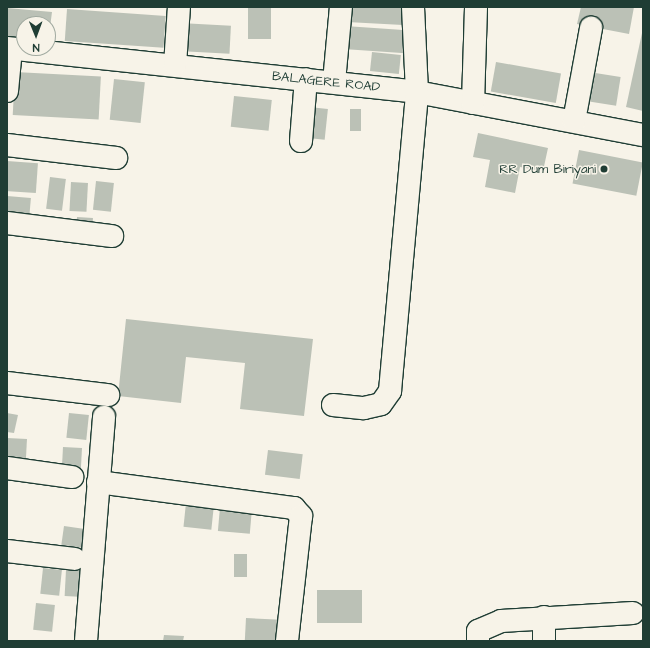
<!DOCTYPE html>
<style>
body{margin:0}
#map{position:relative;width:650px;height:648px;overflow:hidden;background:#f7f3e8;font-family:"Architects Daughter",sans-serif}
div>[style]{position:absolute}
.building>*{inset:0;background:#bbc1b6;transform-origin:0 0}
.roads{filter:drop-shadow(1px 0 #1f3d34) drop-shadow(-1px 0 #1f3d34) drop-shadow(0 1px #1f3d34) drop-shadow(0 -1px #1f3d34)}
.minor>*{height:22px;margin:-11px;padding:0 11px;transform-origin:11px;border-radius:11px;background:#f7f3e8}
.dots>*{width:11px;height:11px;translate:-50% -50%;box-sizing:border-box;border:2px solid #f7f3e8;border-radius:50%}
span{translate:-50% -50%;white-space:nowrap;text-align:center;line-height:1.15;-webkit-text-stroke:3px #f7f3e8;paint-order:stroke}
.street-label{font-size:13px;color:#1f3d34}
.poi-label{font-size:13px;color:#1f3d34}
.right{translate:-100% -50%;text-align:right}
.frame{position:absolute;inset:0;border:8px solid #1f3d34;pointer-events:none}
.north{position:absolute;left:16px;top:16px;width:40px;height:40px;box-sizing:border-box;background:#f7f3e8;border:1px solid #a1aaa0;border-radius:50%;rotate:179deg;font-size:11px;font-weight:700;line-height:16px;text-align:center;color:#1f3d34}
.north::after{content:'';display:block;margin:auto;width:14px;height:18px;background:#1f3d34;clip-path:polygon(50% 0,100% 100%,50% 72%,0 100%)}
</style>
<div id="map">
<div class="building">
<i style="left:248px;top:7px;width:23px;height:32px"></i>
<i style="clip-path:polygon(348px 7px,404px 7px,403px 25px,347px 22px)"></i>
<i style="clip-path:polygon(581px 7px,634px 7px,629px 34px,577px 24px)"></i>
<i style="clip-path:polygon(7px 8px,52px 12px,49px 35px,48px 24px,24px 24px,24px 38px,7px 37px)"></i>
<i style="left:67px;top:9px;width:99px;height:32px;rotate:4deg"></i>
<i style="left:180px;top:23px;width:51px;height:28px;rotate:3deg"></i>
<i style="left:345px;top:26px;width:62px;height:23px;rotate:4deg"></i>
<i style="clip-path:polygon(642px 33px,643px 33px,643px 111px,626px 107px)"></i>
<i style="left:372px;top:52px;width:29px;height:19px;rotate:6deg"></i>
<i style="left:496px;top:62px;width:66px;height:30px;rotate:10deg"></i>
<i style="left:15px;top:72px;width:86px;height:43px;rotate:3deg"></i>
<i style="left:589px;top:72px;width:32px;height:29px;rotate:9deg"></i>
<i style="left:114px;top:79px;width:31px;height:41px;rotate:6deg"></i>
<i style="left:234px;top:96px;width:38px;height:31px;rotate:6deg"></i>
<i style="left:309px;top:107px;width:19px;height:31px;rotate:6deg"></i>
<i style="left:350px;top:109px;width:11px;height:22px"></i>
<i style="clip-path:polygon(478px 133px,548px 148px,543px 171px,520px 167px,515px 193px,485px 187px,490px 160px,473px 157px)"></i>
<i style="left:579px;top:150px;width:65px;height:34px;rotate:11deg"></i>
<i style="left:7px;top:161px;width:31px;height:30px;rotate:4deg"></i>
<i style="left:50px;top:177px;width:16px;height:32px;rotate:7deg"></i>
<i style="left:96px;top:181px;width:18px;height:29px;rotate:6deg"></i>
<i style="left:71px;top:182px;width:17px;height:29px;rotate:3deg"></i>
<i style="left:7px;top:196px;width:24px;height:26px;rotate:5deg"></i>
<i style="left:77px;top:217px;width:16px;height:14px;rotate:4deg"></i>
<i style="clip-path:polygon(126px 319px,313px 339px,304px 416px,240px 409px,245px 363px,186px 357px,181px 403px,118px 396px)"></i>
<i style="clip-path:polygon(7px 413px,18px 415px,14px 433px,7px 432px)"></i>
<i style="left:69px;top:413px;width:20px;height:25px;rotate:6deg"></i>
<i style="left:7px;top:438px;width:20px;height:24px;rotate:3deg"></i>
<i style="left:63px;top:447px;width:19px;height:23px;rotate:3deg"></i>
<i style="left:268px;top:450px;width:35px;height:25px;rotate:7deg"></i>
<i style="left:186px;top:503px;width:28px;height:24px;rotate:6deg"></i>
<i style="left:220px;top:507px;width:32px;height:24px;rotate:5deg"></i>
<i style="left:64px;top:526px;width:21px;height:19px;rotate:8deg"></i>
<i style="left:234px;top:554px;width:13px;height:23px"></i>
<i style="left:43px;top:568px;width:19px;height:26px;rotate:6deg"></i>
<i style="left:66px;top:570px;width:19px;height:26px;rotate:3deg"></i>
<i style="left:317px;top:590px;width:45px;height:33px"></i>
<i style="left:36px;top:603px;width:19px;height:27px;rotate:6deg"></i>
<i style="left:246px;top:618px;width:35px;height:23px;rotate:3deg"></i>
<i style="clip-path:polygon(164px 635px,184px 636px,183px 641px,163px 641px)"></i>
</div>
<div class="roads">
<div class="minor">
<i style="left:7px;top:48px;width:412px;rotate:6.1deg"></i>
<i style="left:417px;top:92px;width:230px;rotate:10.8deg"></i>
<i style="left:175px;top:65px;width:58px;rotate:-86.1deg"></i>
<i style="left:334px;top:82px;width:75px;rotate:-84.7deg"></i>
<i style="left:7px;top:91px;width:42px;rotate:-84.6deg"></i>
<i style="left:473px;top:103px;width:96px;rotate:-88.2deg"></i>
<i style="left:574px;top:121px;width:95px;rotate:-79.6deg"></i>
<i style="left:301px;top:141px;width:62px;rotate:-85.4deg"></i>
<i style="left:7px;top:145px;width:110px;rotate:6.8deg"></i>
<i style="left:7px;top:223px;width:106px;rotate:7.1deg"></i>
<i style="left:7px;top:383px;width:102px;rotate:6.8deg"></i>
<i style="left:333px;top:405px;width:31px;rotate:6deg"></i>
<i style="left:364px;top:408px;width:17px;rotate:-13deg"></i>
<i style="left:381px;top:404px;width:16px;rotate:-55deg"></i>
<i style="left:390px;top:391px;width:300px;rotate:-84.8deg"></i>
<i style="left:417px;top:92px;width:85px;rotate:-92.7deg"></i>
<i style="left:7px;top:468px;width:66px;rotate:7.9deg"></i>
<i style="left:98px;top:482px;width:198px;rotate:7.6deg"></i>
<i style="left:294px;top:508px;width:11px;rotate:49deg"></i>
<i style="left:301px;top:516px;width:126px;rotate:96.4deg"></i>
<i style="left:7px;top:551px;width:68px;rotate:6.7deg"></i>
<i style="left:86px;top:641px;width:225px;rotate:-85.4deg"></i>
<i style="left:478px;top:641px;width:10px;rotate:-90deg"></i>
<i style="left:478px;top:631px;width:25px;rotate:-23deg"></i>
<i style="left:501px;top:621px;width:132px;rotate:-3.5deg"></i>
<i style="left:544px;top:641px;width:24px;rotate:-90deg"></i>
</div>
</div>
<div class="dots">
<i style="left:604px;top:169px;background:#1f3d34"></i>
</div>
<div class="street-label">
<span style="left:326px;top:82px;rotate:6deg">BALAGERE ROAD</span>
</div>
<div class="poi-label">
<span class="right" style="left:596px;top:169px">RR Dum Biriyani</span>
</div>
<div class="frame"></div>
<div class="north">N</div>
</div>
